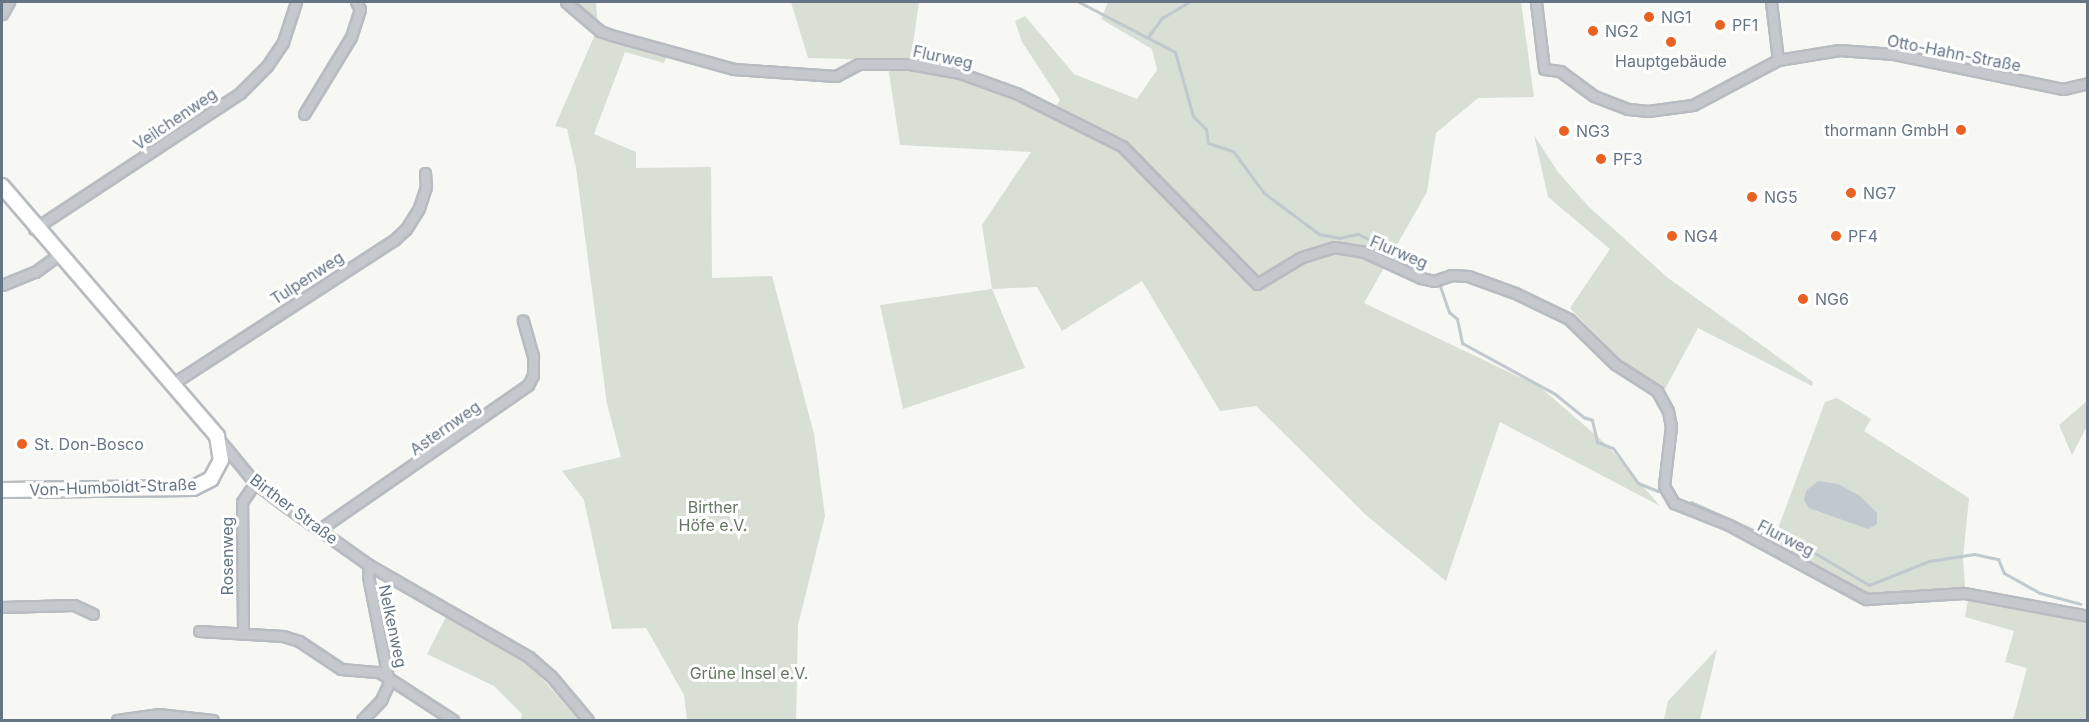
<!DOCTYPE html>
<meta charset="utf-8">
<style>
body{margin:0}
#map{position:relative;width:2089px;height:722px;overflow:hidden;background:#f7f7f4;font-family:Inter,sans-serif}
div>[style]{position:absolute}
.green>*{inset:0;background:#d8dfd5}
.water>*{inset:0;background:#bfc9ce}
.stream>*{height:3px;margin:-1.5px;padding:0 1.5px;transform-origin:1.5px;border-radius:1.5px;background:#bfc9ce}
.roads{filter:drop-shadow(2px 0 #b7bcc1) drop-shadow(-2px 0 #b7bcc1) drop-shadow(0 2px #b7bcc1) drop-shadow(0 -2px #b7bcc1)}
.street>*{height:9px;margin:-4.5px;padding:0 4.5px;transform-origin:4.5px;border-radius:4.5px;background:#c5c8cc}
.secondary>*{height:14px;margin:-7px;padding:0 7px;transform-origin:7px;border-radius:7px;background:#fff}
.dots>*{width:16px;height:16px;translate:-50% -50%;box-sizing:border-box;border:3px solid #fff;border-radius:50%}
span{translate:-50% -50%;white-space:nowrap;text-align:center;line-height:1.15;-webkit-text-stroke:6px #fff;paint-order:stroke}
.poi-label{font-size:16px;color:#657586}
.left{translate:0 -50%;text-align:left}
.right{translate:-100% -50%;text-align:right}
.street-label{font-size:16px;color:#657586}
.park-label{font-size:16px;color:#637860}
.frame{position:absolute;inset:0;border:3px solid #657586;pointer-events:none}
</style>
<div id="map">
<div class="green">
<i style="clip-path:polygon(567px 2px,596px 2px,598px 29px,668px 54px,664px 63px,625px 52px,594px 134px,636px 152px,636px 168px,711px 167px,712px 278px,772px 276px,814px 434px,825px 516px,798px 625px,796px 720px,687px 720px,684px 695px,646px 628px,612px 629px,584px 500px,562px 471px,621px 457px,607px 404px,576px 168px,567px 129px,555px 126px,597px 30px)"></i>
<i style="clip-path:polygon(791px 2px,919px 2px,910px 64px,988px 81px,1055px 108px,1060px 100px,1022px 42px,1015px 21px,1025px 16px,1074px 74px,1137px 99px,1157px 70px,1152px 49px,1101px 19px,1108px 2px,1521px 2px,1534px 97px,1478px 98px,1436px 133px,1427px 192px,1364px 303px,1540px 387px,1606px 444px,1660px 506px,1500px 422px,1446px 581px,1366px 515px,1256px 406px,1220px 411px,1142px 281px,1062px 331px,1037px 287px,992px 289px,1025px 368px,903px 409px,880px 305px,992px 289px,982px 225px,1031px 152px,900px 145px,887px 60px,808px 58px)"></i>
<i style="clip-path:polygon(1534px 135px,1558px 172px,1588px 206px,1668px 278px,1813px 382px,1812px 386px,1698px 328px,1665px 389px,1618px 358px,1570px 308px,1610px 249px,1548px 197px)"></i>
<i style="clip-path:polygon(1837px 398px,1871px 419px,1864px 431px,1969px 498px,1963px 558px,1965px 588px,1866px 594px,1773px 542px,1825px 402px)"></i>
<i style="clip-path:polygon(2087px 401px,2087px 426px,2072px 455px,2059px 425px)"></i>
<i style="clip-path:polygon(1968px 600px,2087px 619px,2087px 720px,2013px 720px,2027px 668px,2005px 662px,2014px 631px,1965px 617px)"></i>
<i style="clip-path:polygon(446px 617px,530px 665px,579px 720px,521px 720px,522px 714px,494px 686px,427px 654px)"></i>
<i style="clip-path:polygon(1717px 649px,1700px 720px,1664px 720px,1668px 701px)"></i>
</div>
<div class="water">
<i style="clip-path:polygon(1818px 481px,1838px 484px,1860px 496px,1877px 513px,1877px 524px,1868px 529px,1809px 508px,1804px 500px,1806px 491px)"></i>
</div>
<div class="stream">
<i style="left:1079px;top:2px;width:108px;rotate:27.5deg"></i>
<i style="left:1175px;top:52px;width:66px;rotate:74.3deg"></i>
<i style="left:1193px;top:116px;width:18px;rotate:45deg"></i>
<i style="left:1206px;top:129px;width:14px;rotate:82deg"></i>
<i style="left:1208px;top:143px;width:26px;rotate:18deg"></i>
<i style="left:1233px;top:151px;width:52px;rotate:53.6deg"></i>
<i style="left:1264px;top:193px;width:69px;rotate:36.7deg"></i>
<i style="left:1319px;top:234px;width:20px;rotate:11deg"></i>
<i style="left:1339px;top:238px;width:19px;rotate:-12deg"></i>
<i style="left:1358px;top:234px;width:25px;rotate:26deg"></i>
<i style="left:1381px;top:245px;width:19px;rotate:43deg"></i>
<i style="left:1148px;top:37px;width:24px;rotate:-54deg"></i>
<i style="left:1162px;top:18px;width:31px;rotate:-31deg"></i>
<i style="left:1440px;top:286px;width:28px;rotate:71deg"></i>
<i style="left:1449px;top:312px;width:11px;rotate:41deg"></i>
<i style="left:1457px;top:319px;width:25px;rotate:78deg"></i>
<i style="left:1462px;top:343px;width:106px;rotate:28.7deg"></i>
<i style="left:1555px;top:394px;width:36px;rotate:39deg"></i>
<i style="left:1583px;top:417px;width:9px;rotate:18deg"></i>
<i style="left:1592px;top:420px;width:23px;rotate:77deg"></i>
<i style="left:1597px;top:442px;width:17px;rotate:21deg"></i>
<i style="left:1613px;top:448px;width:43px;rotate:54.5deg"></i>
<i style="left:1638px;top:483px;width:22px;rotate:22deg"></i>
<i style="left:1691px;top:502px;width:122px;rotate:24.2deg"></i>
<i style="left:1802px;top:552px;width:11px"></i>
<i style="left:1813px;top:552px;width:65px;rotate:30.5deg"></i>
<i style="left:1869px;top:585px;width:65px;rotate:-21.8deg"></i>
<i style="left:1929px;top:561px;width:46px;rotate:-8.8deg"></i>
<i style="left:1974px;top:554px;width:25px;rotate:12deg"></i>
<i style="left:1998px;top:559px;width:15px;rotate:67deg"></i>
<i style="left:2004px;top:573px;width:41px;rotate:29.1deg"></i>
<i style="left:2040px;top:593px;width:42px;rotate:15deg"></i>
</div>
<div class="roads">
<div class="street">
<i style="left:566px;top:2px;width:45px;rotate:40.5deg"></i>
<i style="left:600px;top:31px;width:12px;rotate:20deg"></i>
<i style="left:611px;top:35px;width:128px;rotate:15.5deg"></i>
<i style="left:734px;top:69px;width:102px;rotate:3.9deg"></i>
<i style="left:836px;top:76px;width:26px;rotate:-28deg"></i>
<i style="left:859px;top:64px;width:51px"></i>
<i style="left:910px;top:64px;width:51px;rotate:10.2deg"></i>
<i style="left:960px;top:73px;width:59px;rotate:19.7deg"></i>
<i style="left:1016px;top:93px;width:119px;rotate:26.6deg"></i>
<i style="left:1122px;top:146px;width:193px;rotate:45.6deg"></i>
<i style="left:1257px;top:284px;width:52px;rotate:-31deg"></i>
<i style="left:1302px;top:257px;width:34px;rotate:-17deg"></i>
<i style="left:1334px;top:247px;width:30px;rotate:9deg"></i>
<i style="left:1364px;top:252px;width:63px;rotate:24.5deg"></i>
<i style="left:1421px;top:278px;width:13px;rotate:13deg"></i>
<i style="left:1434px;top:281px;width:18px;rotate:-19deg"></i>
<i style="left:1451px;top:275px;width:17px;rotate:3deg"></i>
<i style="left:1468px;top:276px;width:50px;rotate:19.9deg"></i>
<i style="left:1515px;top:293px;width:60px;rotate:25.7deg"></i>
<i style="left:1569px;top:319px;width:64px;rotate:44.4deg"></i>
<i style="left:1615px;top:364px;width:50px;rotate:32.7deg"></i>
<i style="left:1657px;top:391px;width:23px;rotate:61deg"></i>
<i style="left:1668px;top:411px;width:15px;rotate:79deg"></i>
<i style="left:1671px;top:426px;width:60px;rotate:96.7deg"></i>
<i style="left:1664px;top:486px;width:20px;rotate:60deg"></i>
<i style="left:1674px;top:503px;width:59px;rotate:21.8deg"></i>
<i style="left:1729px;top:525px;width:156px;rotate:28.4deg"></i>
<i style="left:1866px;top:599px;width:98px;rotate:-3.5deg"></i>
<i style="left:1964px;top:593px;width:126px;rotate:10.5deg"></i>
<i style="left:1536px;top:2px;width:67px;rotate:83.2deg"></i>
<i style="left:1544px;top:69px;width:16px;rotate:7deg"></i>
<i style="left:1560px;top:71px;width:42px;rotate:36.3deg"></i>
<i style="left:1594px;top:96px;width:36px;rotate:21deg"></i>
<i style="left:1628px;top:109px;width:20px;rotate:6deg"></i>
<i style="left:1648px;top:111px;width:45px;rotate:-7.6deg"></i>
<i style="left:1693px;top:105px;width:96px;rotate:-27.9deg"></i>
<i style="left:1778px;top:60px;width:62px;rotate:-9.3deg"></i>
<i style="left:1839px;top:50px;width:55px;rotate:4.2deg"></i>
<i style="left:1894px;top:54px;width:173px;rotate:11.7deg"></i>
<i style="left:2063px;top:89px;width:26px;rotate:-13deg"></i>
<i style="left:1771px;top:2px;width:58px;rotate:83.1deg"></i>
<i style="left:2px;top:14px;width:14px;rotate:-60deg"></i>
<i style="left:304px;top:114px;width:90px;rotate:-58.6deg"></i>
<i style="left:351px;top:37px;width:29px;rotate:-72deg"></i>
<i style="left:360px;top:9px;width:8px;rotate:-120deg"></i>
<i style="left:34px;top:229px;width:247px;rotate:-33.4deg"></i>
<i style="left:240px;top:93px;width:38px;rotate:-45deg"></i>
<i style="left:267px;top:66px;width:29px;rotate:-56deg"></i>
<i style="left:283px;top:42px;width:42px;rotate:-72deg"></i>
<i style="left:2px;top:285px;width:35px;rotate:-22deg"></i>
<i style="left:35px;top:272px;width:29px;rotate:-36deg"></i>
<i style="left:172px;top:384px;width:265px;rotate:-33deg"></i>
<i style="left:394px;top:240px;width:16px;rotate:-43deg"></i>
<i style="left:406px;top:229px;width:25px;rotate:-58deg"></i>
<i style="left:419px;top:208px;width:22px;rotate:-72deg"></i>
<i style="left:426px;top:187px;width:14px;rotate:-94deg"></i>
<i style="left:218px;top:438px;width:58px;rotate:50.6deg"></i>
<i style="left:255px;top:483px;width:40px;rotate:37deg"></i>
<i style="left:287px;top:507px;width:100px;rotate:35.3deg"></i>
<i style="left:369px;top:565px;width:185px;rotate:29.9deg"></i>
<i style="left:529px;top:657px;width:29px;rotate:41deg"></i>
<i style="left:551px;top:676px;width:57px;rotate:49.9deg"></i>
<i style="left:320px;top:529px;width:253px;rotate:-34.7deg"></i>
<i style="left:528px;top:385px;width:11px;rotate:-63deg"></i>
<i style="left:533px;top:375px;width:19px;rotate:-90deg"></i>
<i style="left:533px;top:356px;width:37px;rotate:-106deg"></i>
<i style="left:2px;top:607px;width:72px;rotate:-1.6deg"></i>
<i style="left:74px;top:605px;width:21px;rotate:25deg"></i>
<i style="left:199px;top:631px;width:84px;rotate:3.4deg"></i>
<i style="left:283px;top:636px;width:17px;rotate:17deg"></i>
<i style="left:299px;top:641px;width:50px;rotate:33.7deg"></i>
<i style="left:341px;top:669px;width:38px;rotate:5deg"></i>
<i style="left:379px;top:672px;width:88px;rotate:33deg"></i>
<i style="left:243px;top:634px;width:132px;rotate:-90.4deg"></i>
<i style="left:242px;top:502px;width:23px;rotate:-56deg"></i>
<i style="left:117px;top:720px;width:41px;rotate:-8.3deg"></i>
<i style="left:158px;top:714px;width:55px;rotate:6.2deg"></i>
<i style="left:362px;top:720px;width:28px;rotate:-46deg"></i>
<i style="left:381px;top:700px;width:19px;rotate:-65deg"></i>
<i style="left:389px;top:683px;width:109px;rotate:-101.1deg"></i>
<i style="left:368px;top:576px;width:11px;rotate:-85deg"></i>
</div>
<div class="secondary">
<i style="left:2px;top:186px;width:330px;rotate:49.3deg"></i>
<i style="left:217px;top:436px;width:24px;rotate:81deg"></i>
<i style="left:221px;top:460px;width:21px;rotate:118deg"></i>
<i style="left:211px;top:479px;width:20px;rotate:153deg"></i>
<i style="left:193px;top:488px;width:191px;rotate:179.4deg"></i>
</div>
</div>
<div class="dots">
<i style="left:1649px;top:17px;background:#e96222"></i>
<i style="left:1720px;top:25px;background:#e96222"></i>
<i style="left:1593px;top:31px;background:#e96222"></i>
<i style="left:1671px;top:42px;background:#e96222"></i>
<i style="left:1961px;top:130px;background:#e96222"></i>
<i style="left:1564px;top:131px;background:#e96222"></i>
<i style="left:1601px;top:159px;background:#e96222"></i>
<i style="left:1851px;top:193px;background:#e96222"></i>
<i style="left:1752px;top:197px;background:#e96222"></i>
<i style="left:1672px;top:236px;background:#e96222"></i>
<i style="left:1836px;top:236px;background:#e96222"></i>
<i style="left:1803px;top:299px;background:#e96222"></i>
<i style="left:22px;top:444px;background:#e96222"></i>
</div>
<div class="poi-label">
<span class="left" style="left:1661px;top:17px">NG1</span>
<span class="left" style="left:1732px;top:25px">PF1</span>
<span class="left" style="left:1605px;top:31px">NG2</span>
<span style="left:1671px;top:61px">Hauptgebäude</span>
<span class="right" style="left:1949px;top:130px">thormann GmbH</span>
<span class="left" style="left:1576px;top:131px">NG3</span>
<span class="left" style="left:1613px;top:159px">PF3</span>
<span class="left" style="left:1863px;top:193px">NG7</span>
<span class="left" style="left:1764px;top:197px">NG5</span>
<span class="left" style="left:1684px;top:236px">NG4</span>
<span class="left" style="left:1848px;top:236px">PF4</span>
<span class="left" style="left:1815px;top:299px">NG6</span>
<span class="left" style="left:34px;top:444px">St. Don-Bosco</span>
</div>
<div class="street-label">
<span style="left:1954px;top:53px;rotate:11deg">Otto-Hahn-Straße</span>
<span style="left:943px;top:57px;rotate:12deg">Flurweg</span>
<span style="left:175px;top:119px;rotate:-34deg">Veilchenweg</span>
<span style="left:1399px;top:252px;rotate:23deg">Flurweg</span>
<span style="left:307px;top:278px;rotate:-33deg">Tulpenweg</span>
<span style="left:445px;top:428px;rotate:-35deg">Asternweg</span>
<span style="left:113px;top:487px;rotate:-2deg">Von-Humboldt-Straße</span>
<span style="left:294px;top:509px;rotate:37deg">Birther Straße</span>
<span style="left:1786px;top:538px;rotate:27deg">Flurweg</span>
<span style="left:227px;top:556px;rotate:-90deg">Rosenweg</span>
<span style="left:393px;top:626px;rotate:78deg">Nelkenweg</span>
</div>
<div class="park-label">
<span style="left:713px;top:516px">Birther<br>Höfe e.V.</span>
<span style="left:749px;top:673px">Grüne Insel e.V.</span>
</div>
<div class="frame"></div>
</div>
